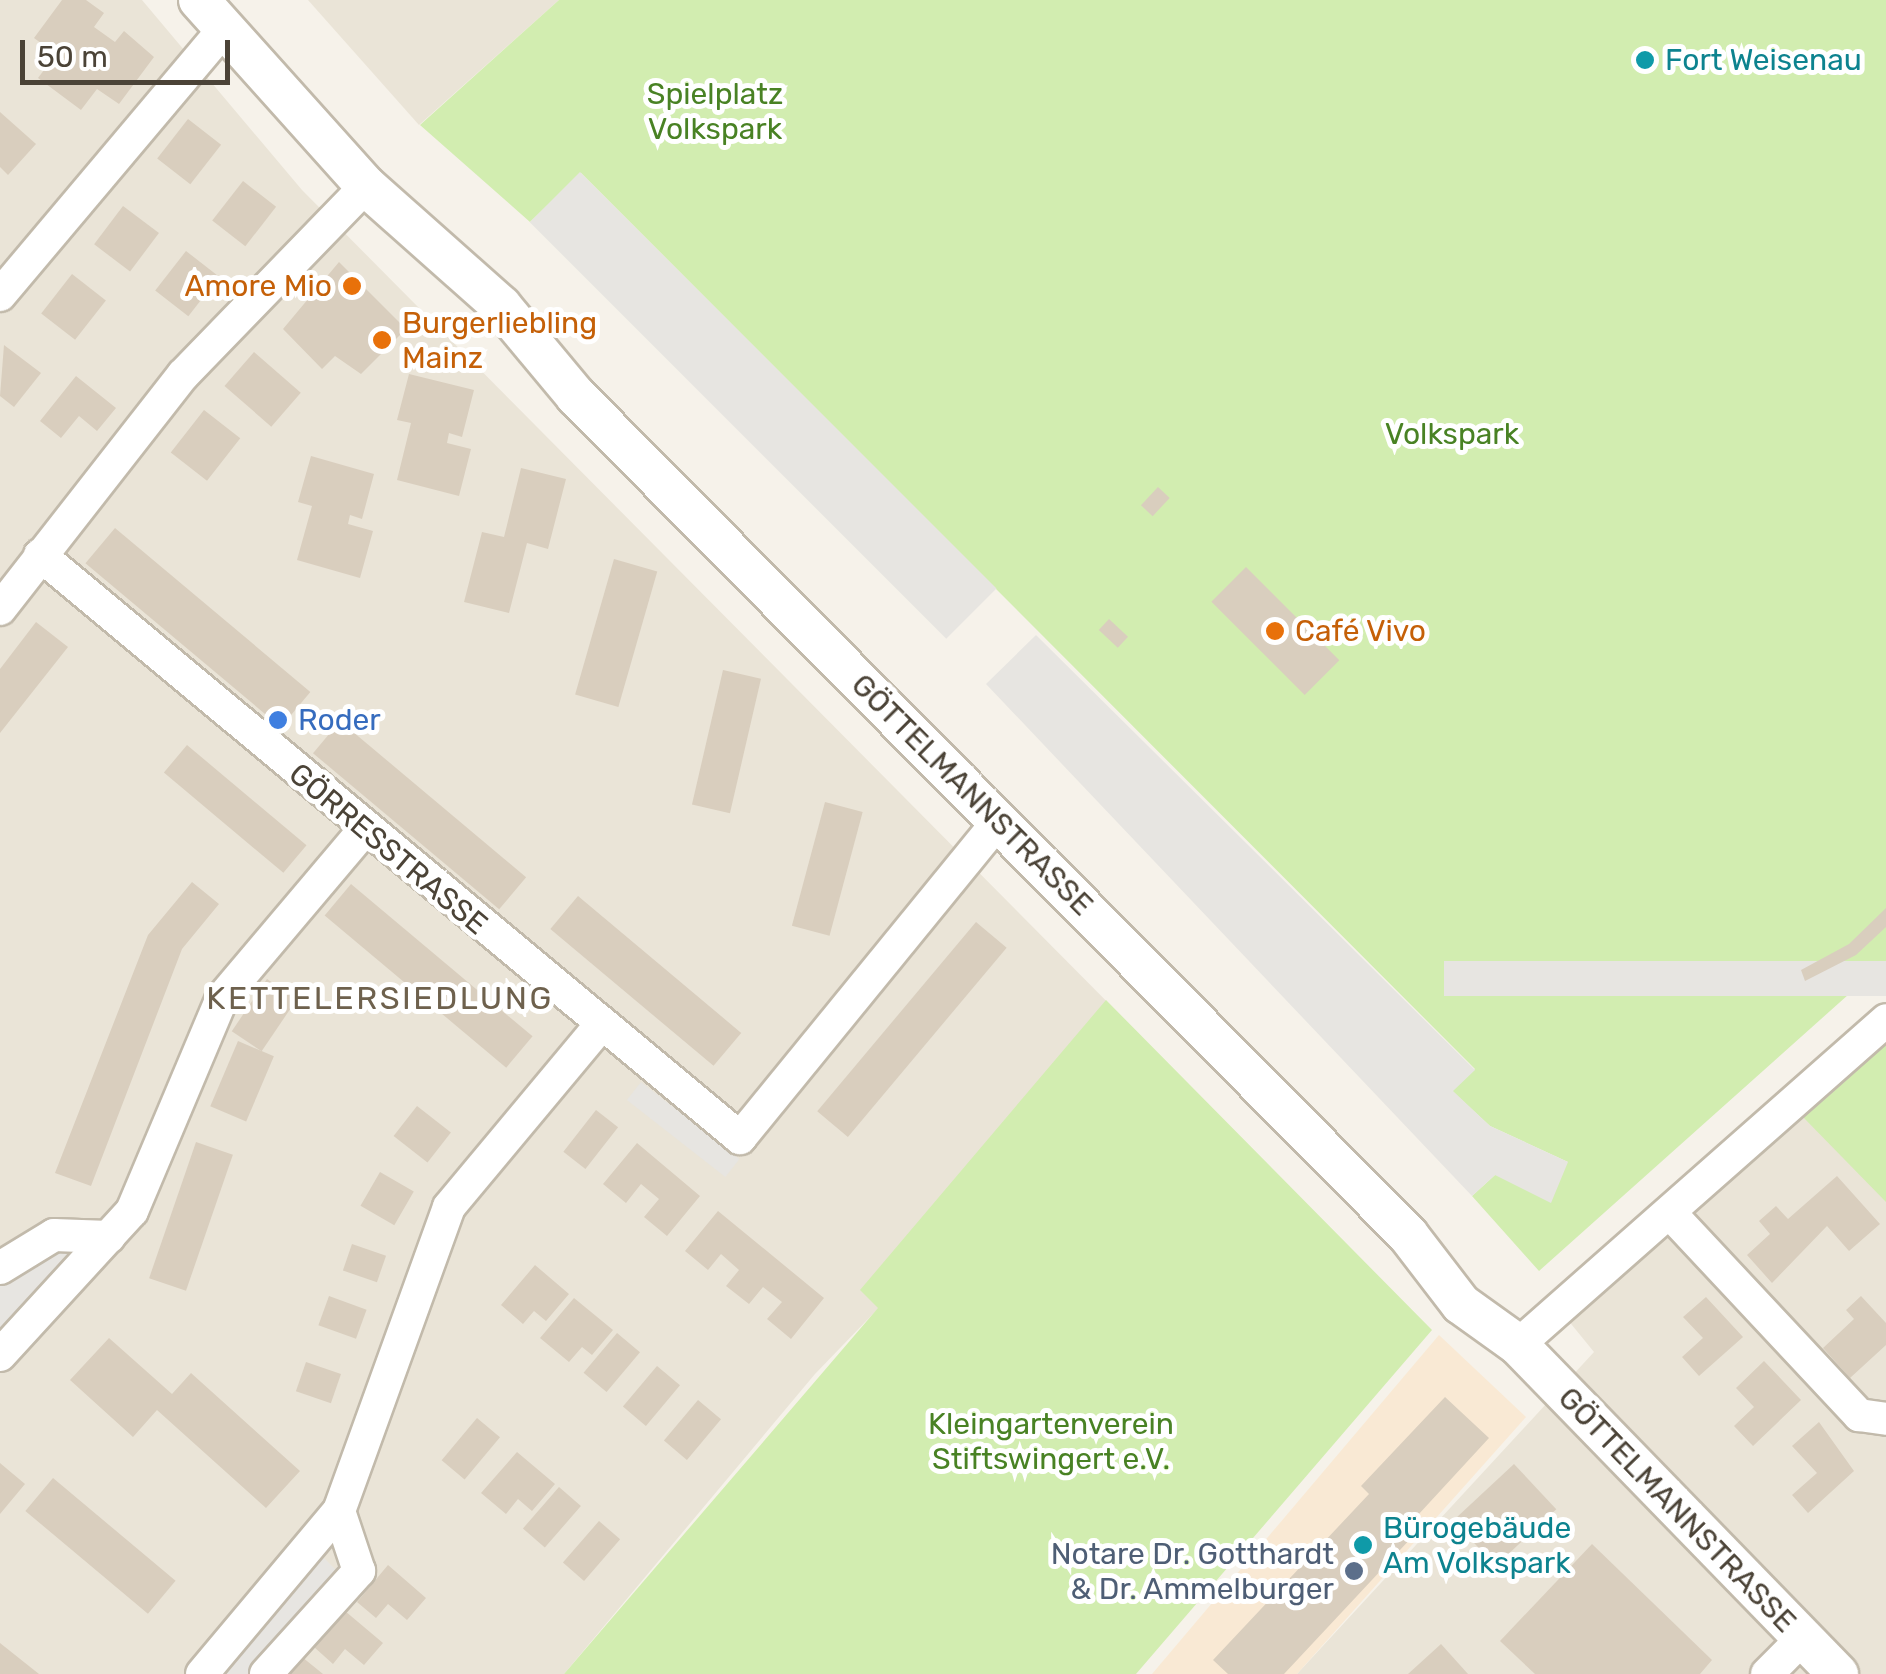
<!DOCTYPE html>
<meta charset="utf-8">
<style>
body{margin:0}
#map{position:relative;width:1886px;height:1674px;overflow:hidden;background:#f6f2ea;font-family:Rubik,sans-serif}
div>[style]{position:absolute}
.residential>*{inset:0;background:#eae4d7}
.commercial>*{inset:0;background:#f9e9d4}
.green>*{inset:0;background:#d2edb0}
.parking>*{inset:0;background:#e7e5e1;transform-origin:0 0}
.building>*{inset:0;background:#d9cebe;transform-origin:0 0}
.roads{filter:drop-shadow(2px 0 #c2baab) drop-shadow(-2px 0 #c2baab) drop-shadow(0 2px #c2baab) drop-shadow(0 -2px #c2baab)}
.minor>*{height:32px;margin:-16px;padding:0 16px;transform-origin:16px;border-radius:16px;background:#fff}
.tertiary>*{height:40px;margin:-20px;padding:0 20px;transform-origin:20px;border-radius:20px;background:#fff}
.dots>*{width:28px;height:28px;translate:-50% -50%;box-sizing:border-box;border:5px solid #fff;border-radius:50%}
span{translate:-50% -50%;white-space:nowrap;text-align:center;line-height:1.15;-webkit-text-stroke:10px #fff;paint-order:stroke}
.culture-label{font-size:30px;color:#0d838f}
.left{translate:0 -50%;text-align:left}
.park-label{font-size:30px;color:#498224}
.food-label{font-size:30px;color:#c56008}
.right{translate:-100% -50%;text-align:right}
.shop-label{font-size:30px;color:#366cbe}
.street-label{font-size:30px;color:#4b4337}
.service-label{font-size:30px;color:#4e5e75}
.neighbourhood-label{font-size:32px;color:#6e614d;letter-spacing:2.5px}
.scale{position:absolute;left:20px;top:40px;width:210px;height:45px;box-sizing:border-box;border:5px solid #4b4337;border-top:0;padding-left:12px;font-size:30px;line-height:35px;white-space:nowrap;color:#4b4337;-webkit-text-stroke:8px #fff;paint-order:stroke}
</style>
<div id="map">
<div class="residential">
<i style="clip-path:polygon(0 0,142px 0,302px 190px,1141px 1036px,815px 1374px,564px 1674px,0 1674px)"></i>
<i style="clip-path:polygon(308px 0,559px 0,419px 125px)"></i>
<i style="clip-path:polygon(1886px 1043px,1886px 1674px,1297px 1674px,1594px 1352px,1563px 1314px)"></i>
</div>
<div class="commercial">
<i style="clip-path:polygon(1439px 1335px,1526px 1417px,1297px 1674px,1152px 1674px)"></i>
</div>
<div class="green">
<i style="clip-path:polygon(559px 0,1886px 0,1886px 961px,1539px 1271px,1472px 1196px,1495px 1175px,1568px 1162px,1490px 1126px,1452px 1091px,1475px 1069px,581px 173px,530px 222px,420px 125px)"></i>
<i style="clip-path:polygon(1106px 1000px,1432px 1330px,1136px 1674px,564px 1674px,878px 1308px,860px 1290px)"></i>
<i style="clip-path:polygon(1886px 1043px,1886px 1202px,1801px 1115px)"></i>
</div>
<div class="parking">
<i style="left:580px;top:172px;width:589px;height:71px;rotate:45deg"></i>
<i style="clip-path:polygon(1036px 635px,1475px 1070px,1453px 1091px,1490px 1126px,1568px 1162px,1551px 1203px,1495px 1175px,1472px 1196px,986px 684px)"></i>
<i style="left:1886px;top:961px;width:35px;height:442px;rotate:90deg"></i>
<i style="left:641px;top:1082px;width:125px;height:23px;rotate:38deg"></i>
<i style="clip-path:polygon(70px 1242px,80px 1253px,0 1342px,0 1285px)"></i>
<i style="clip-path:polygon(318px 1552px,341px 1575px,254px 1674px,214px 1674px)"></i>
</div>
<div class="building">
<i style="clip-path:polygon(62px 0,86px 0,104px 13px,94px 27px,115px 42px,124px 31px,154px 57px,119px 104px,97px 89px,81px 110px,38px 78px,56px 54px,34px 38px)"></i>
<i style="clip-path:polygon(0 112px,36px 144px,8px 175px,0 167px)"></i>
<i style="left:188px;top:119px;width:42px;height:50px;rotate:38deg"></i>
<i style="left:243px;top:181px;width:42px;height:50px;rotate:38deg"></i>
<i style="left:123px;top:206px;width:45px;height:48px;rotate:37deg"></i>
<i style="left:186px;top:251px;width:42px;height:50px;rotate:38deg"></i>
<i style="clip-path:polygon(339px 262px,406px 329px,361px 374px,335px 356px,322px 369px,283px 329px)"></i>
<i style="left:72px;top:274px;width:43px;height:50px;rotate:38deg"></i>
<i style="clip-path:polygon(4px 345px,41px 373px,14px 407px,0 396px)"></i>
<i style="left:254px;top:352px;width:62px;height:45px;rotate:41deg"></i>
<i style="clip-path:polygon(409px 374px,474px 390px,462px 437px,449px 433px,447px 443px,471px 449px,459px 496px,397px 480px,411px 423px,397px 420px)"></i>
<i style="clip-path:polygon(76px 376px,116px 408px,97px 431px,79px 416px,61px 438px,40px 421px)"></i>
<i style="left:204px;top:410px;width:46px;height:54px;rotate:38deg"></i>
<i style="clip-path:polygon(311px 456px,374px 474px,362px 519px,350px 515px,348px 524px,373px 531px,360px 578px,297px 560px,312px 506px,298px 502px)"></i>
<i style="clip-path:polygon(521px 468px,566px 479px,548px 549px,527px 543px,509px 613px,464px 602px,482px 532px,504px 537px)"></i>
<i style="left:1158px;top:487px;width:16px;height:25px;rotate:43deg"></i>
<i style="left:115px;top:528px;width:255px;height:46px;rotate:40deg"></i>
<i style="left:614px;top:559px;width:45px;height:141px;rotate:16deg"></i>
<i style="left:1246px;top:567px;width:132px;height:49px;rotate:45deg"></i>
<i style="left:1109px;top:619px;width:26px;height:15px;rotate:43deg"></i>
<i style="clip-path:polygon(36px 622px,68px 647px,0 733px,0 669px)"></i>
<i style="left:723px;top:670px;width:39px;height:138px;rotate:13deg"></i>
<i style="left:340px;top:721px;width:243px;height:42px;rotate:40deg"></i>
<i style="left:187px;top:745px;width:156px;height:36px;rotate:40deg"></i>
<i style="left:825px;top:802px;width:39px;height:128px;rotate:15deg"></i>
<i style="clip-path:polygon(192px 882px,219px 904px,182px 949px,91px 1186px,55px 1173px,148px 935px)"></i>
<i style="left:351px;top:884px;width:237px;height:41px;rotate:40deg"></i>
<i style="left:578px;top:896px;width:213px;height:43px;rotate:40deg"></i>
<i style="clip-path:polygon(1886px 908px,1886px 927px,1856px 955px,1805px 981px,1801px 970px,1849px 944px)"></i>
<i style="left:976px;top:922px;width:40px;height:247px;rotate:40deg"></i>
<i style="left:267px;top:979px;width:36px;height:63px;rotate:34deg"></i>
<i style="left:238px;top:1041px;width:39px;height:71px;rotate:23deg"></i>
<i style="left:417px;top:1106px;width:43px;height:38px;rotate:38deg"></i>
<i style="left:596px;top:1110px;width:28px;height:53px;rotate:38deg"></i>
<i style="left:196px;top:1142px;width:39px;height:144px;rotate:19deg"></i>
<i style="clip-path:polygon(637px 1143px,700px 1196px,667px 1236px,644px 1217px,659px 1199px,641px 1184px,626px 1203px,603px 1184px)"></i>
<i style="left:380px;top:1172px;width:39px;height:39px;rotate:30deg"></i>
<i style="clip-path:polygon(1837px 1176px,1880px 1224px,1849px 1251px,1827px 1226px,1772px 1283px,1747px 1255px,1770px 1234px,1759px 1221px,1776px 1206px,1788px 1219px)"></i>
<i style="clip-path:polygon(718px 1211px,824px 1298px,791px 1339px,767px 1319px,782px 1302px,763px 1287px,749px 1304px,726px 1286px,739px 1270px,721px 1254px,708px 1270px,685px 1251px)"></i>
<i style="left:352px;top:1244px;width:36px;height:28px;rotate:19deg"></i>
<i style="clip-path:polygon(535px 1265px,569px 1294px,546px 1321px,534px 1311px,523px 1324px,501px 1305px)"></i>
<i style="left:329px;top:1296px;width:40px;height:31px;rotate:20deg"></i>
<i style="clip-path:polygon(1861px 1296px,1886px 1323px,1886px 1345px,1850px 1378px,1823px 1348px,1854px 1319px,1846px 1310px)"></i>
<i style="clip-path:polygon(1706px 1297px,1743px 1337px,1699px 1376px,1682px 1357px,1703px 1338px,1683px 1317px)"></i>
<i style="clip-path:polygon(574px 1298px,613px 1330px,592px 1355px,582px 1347px,569px 1362px,540px 1338px)"></i>
<i style="left:617px;top:1333px;width:30px;height:52px;rotate:40deg"></i>
<i style="clip-path:polygon(109px 1338px,172px 1394px,191px 1373px,300px 1471px,266px 1508px,157px 1410px,133px 1437px,70px 1380px)"></i>
<i style="clip-path:polygon(1764px 1361px,1801px 1400px,1753px 1446px,1734px 1426px,1754px 1407px,1736px 1388px)"></i>
<i style="left:306px;top:1362px;width:37px;height:31px;rotate:19deg"></i>
<i style="left:657px;top:1366px;width:30px;height:53px;rotate:40deg"></i>
<i style="clip-path:polygon(1445px 1397px,1489px 1438px,1406px 1528px,1414px 1535px,1284px 1674px,1228px 1674px,1213px 1660px,1369px 1494px,1361px 1486px)"></i>
<i style="left:698px;top:1400px;width:30px;height:53px;rotate:40deg"></i>
<i style="left:477px;top:1418px;width:30px;height:55px;rotate:40deg"></i>
<i style="clip-path:polygon(1819px 1422px,1854px 1471px,1808px 1513px,1792px 1495px,1817px 1473px,1792px 1446px)"></i>
<i style="clip-path:polygon(517px 1452px,555px 1484px,532px 1511px,518px 1499px,506px 1514px,481px 1493px)"></i>
<i style="clip-path:polygon(0 1463px,25px 1484px,0 1514px)"></i>
<i style="left:1514px;top:1464px;width:62px;height:83px;rotate:47deg"></i>
<i style="left:53px;top:1478px;width:160px;height:43px;rotate:40deg"></i>
<i style="left:559px;top:1487px;width:29px;height:55px;rotate:41deg"></i>
<i style="left:599px;top:1521px;width:28px;height:55px;rotate:41deg"></i>
<i style="clip-path:polygon(1592px 1544px,1712px 1660px,1700px 1674px,1535px 1674px,1500px 1641px)"></i>
<i style="clip-path:polygon(388px 1565px,426px 1598px,407px 1620px,388px 1604px,376px 1618px,357px 1602px)"></i>
<i style="clip-path:polygon(345px 1611px,383px 1643px,364px 1665px,345px 1649px,333px 1664px,314px 1647px)"></i>
<i style="clip-path:polygon(0 1643px,39px 1674px,0 1674px)"></i>
<i style="clip-path:polygon(1441px 1644px,1468px 1674px,1408px 1674px)"></i>
<i style="clip-path:polygon(302px 1657px,323px 1674px,287px 1674px)"></i>
</div>
<div class="roads">
<div class="minor">
<i style="left:0;top:295px;width:346px;rotate:-49.9deg"></i>
<i style="left:40px;top:555px;width:911px;rotate:39.79deg"></i>
<i style="left:740px;top:1138px;width:410px;rotate:-50.8deg"></i>
<i style="left:0;top:609px;width:297px;rotate:-52deg"></i>
<i style="left:183px;top:375px;width:263px;rotate:-45.9deg"></i>
<i style="left:1670px;top:1213px;width:277px;rotate:46.9deg"></i>
<i style="left:1859px;top:1415px;width:27px;rotate:8deg"></i>
<i style="left:0;top:1268px;width:63px;rotate:-31.4deg"></i>
<i style="left:54px;top:1235px;width:55px;rotate:2.1deg"></i>
<i style="left:1518px;top:1345px;width:491px;rotate:-41.4deg"></i>
<i style="left:0;top:1355px;width:195px;rotate:-47.5deg"></i>
<i style="left:132px;top:1211px;width:231px;rotate:-67.1deg"></i>
<i style="left:222px;top:998px;width:220px;rotate:-49.8deg"></i>
<i style="left:202px;top:1674px;width:213px;rotate:-50deg"></i>
<i style="left:339px;top:1511px;width:323px;rotate:-70.1deg"></i>
<i style="left:449px;top:1207px;width:236px;rotate:-50.2deg"></i>
<i style="left:266px;top:1674px;width:139px;rotate:-47.9deg"></i>
<i style="left:359px;top:1571px;width:63px;rotate:-108.4deg"></i>
<i style="left:1767px;top:1674px;width:51px;rotate:-45deg"></i>
</div>
<div class="tertiary">
<i style="left:199px;top:0;width:250px;rotate:48.1deg"></i>
<i style="left:366px;top:186px;width:181px;rotate:41.6deg"></i>
<i style="left:501px;top:306px;width:117px;rotate:50.2deg"></i>
<i style="left:576px;top:396px;width:1182px;rotate:45.24deg"></i>
<i style="left:1408px;top:1235px;width:87px;rotate:52.5deg"></i>
<i style="left:1461px;top:1304px;width:70px;rotate:35.7deg"></i>
<i style="left:1518px;top:1345px;width:459px;rotate:45.8deg"></i>
</div>
</div>
<div class="dots">
<i style="left:1645px;top:60px;background:#0f9aa8"></i>
<i style="left:352px;top:286px;background:#e8710a"></i>
<i style="left:382px;top:340px;background:#e8710a"></i>
<i style="left:1275px;top:631px;background:#e8710a"></i>
<i style="left:278px;top:720px;background:#3f7fe0"></i>
<i style="left:1363px;top:1545px;background:#0f9aa8"></i>
<i style="left:1354px;top:1571px;background:#5c6f8a"></i>
</div>
<div class="culture-label">
<span class="left" style="left:1665px;top:60px">Fort Weisenau</span>
<span class="left" style="left:1383px;top:1545px">Bürogebäude<br>Am Volkspark</span>
</div>
<div class="park-label">
<span style="left:715px;top:111px">Spielplatz<br>Volkspark</span>
<span style="left:1452px;top:434px">Volkspark</span>
<span style="left:1051px;top:1441px">Kleingartenverein<br>Stiftswingert e.V.</span>
</div>
<div class="food-label">
<span class="right" style="left:332px;top:286px">Amore Mio</span>
<span class="left" style="left:402px;top:340px">Burgerliebling<br>Mainz</span>
<span class="left" style="left:1295px;top:631px">Café Vivo</span>
</div>
<div class="shop-label">
<span class="left" style="left:298px;top:720px">Roder</span>
</div>
<div class="street-label">
<span style="left:972px;top:795px;rotate:45deg">GÖTTELMANNSTRASSE</span>
<span style="left:388px;top:849px;rotate:40deg">GÖRRESSTRASSE</span>
<span style="left:1677px;top:1510px;rotate:46deg">GÖTTELMANNSTRASSE</span>
</div>
<div class="service-label">
<span class="right" style="left:1334px;top:1571px">Notare Dr. Gotthardt<br>&amp; Dr. Ammelburger</span>
</div>
<div class="neighbourhood-label">
<span style="left:380px;top:998px">KETTELERSIEDLUNG</span>
</div>
<div class="scale">50 m</div>
</div>
